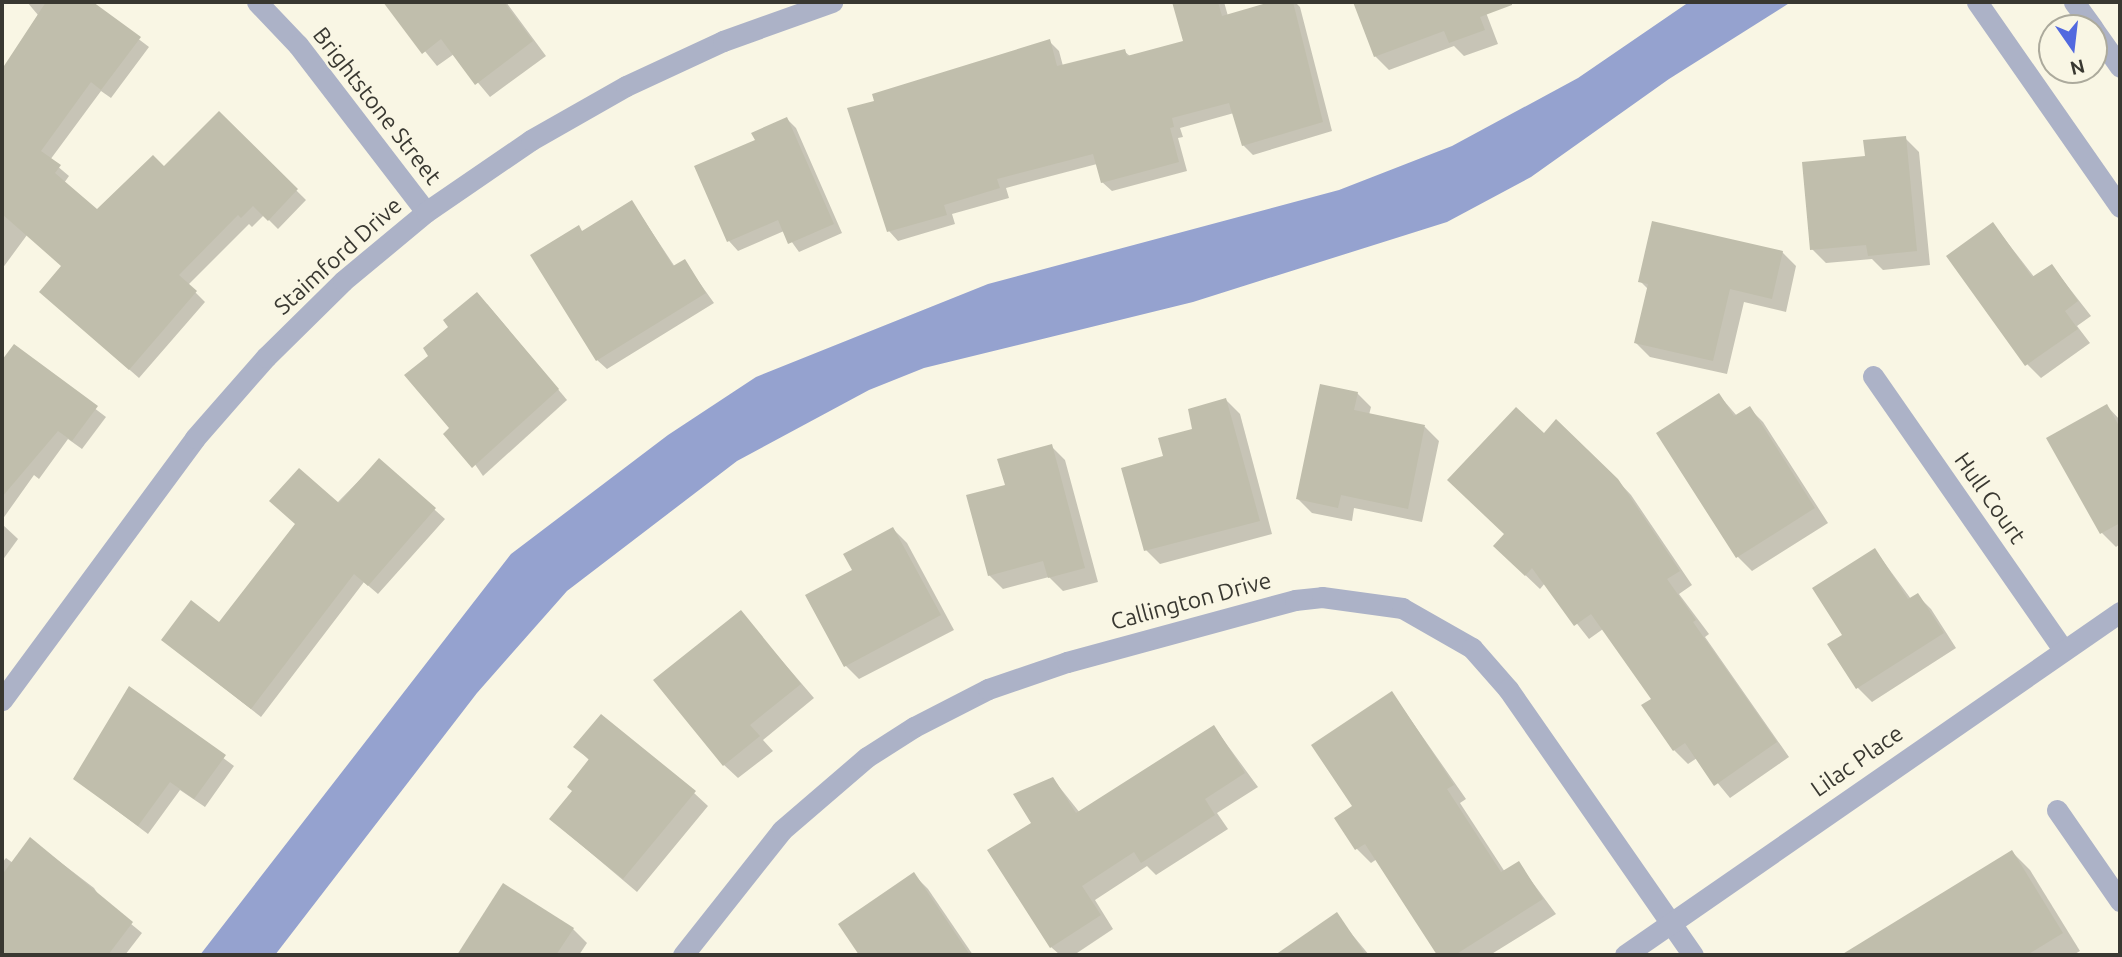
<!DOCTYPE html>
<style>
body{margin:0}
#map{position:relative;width:2122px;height:957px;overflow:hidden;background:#f9f6e4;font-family:Ubuntu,sans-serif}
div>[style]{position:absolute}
.water>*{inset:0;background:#95a2cf}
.shadow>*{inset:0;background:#0003}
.building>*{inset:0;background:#c0beac}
.minor>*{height:21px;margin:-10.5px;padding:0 10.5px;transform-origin:10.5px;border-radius:10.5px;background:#acb2c7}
span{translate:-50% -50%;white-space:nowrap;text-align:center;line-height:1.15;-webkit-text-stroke:5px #f9f6e4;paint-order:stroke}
.street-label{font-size:23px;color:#393831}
.frame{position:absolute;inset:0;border:4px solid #393831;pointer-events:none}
.north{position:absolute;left:2038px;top:14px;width:70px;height:70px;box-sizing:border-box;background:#f9f6e4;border:2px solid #acaa9c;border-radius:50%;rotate:166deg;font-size:19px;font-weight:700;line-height:28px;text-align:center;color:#393831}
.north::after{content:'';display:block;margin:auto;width:24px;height:32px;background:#5269df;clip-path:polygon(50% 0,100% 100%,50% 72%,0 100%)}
</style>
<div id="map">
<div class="water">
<i style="clip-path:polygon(1689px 2px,1791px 2px,1669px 79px,1531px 177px,1447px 222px,1193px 302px,924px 368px,869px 390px,737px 461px,567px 591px,477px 693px,275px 955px,200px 955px,511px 554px,668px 435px,756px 377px,988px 284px,1339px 190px,1452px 146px,1578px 78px)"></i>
</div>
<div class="shadow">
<i style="clip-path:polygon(27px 2px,90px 2px,149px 47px,111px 98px,101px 91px,50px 160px,69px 176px,64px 183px,98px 212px,164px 169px,219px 114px,306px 200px,278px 229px,264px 215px,252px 227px,249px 224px,188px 285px,205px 302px,139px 378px,51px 301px,63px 266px,27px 235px,2px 269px,2px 72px,38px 15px)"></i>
<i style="clip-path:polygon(385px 2px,506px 2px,546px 56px,490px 97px,454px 54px,437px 66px)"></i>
<i style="clip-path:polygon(1182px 2px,1224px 2px,1228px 16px,1276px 2px,1295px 2px,1300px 7px,1332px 131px,1253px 155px,1243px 145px,1234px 113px,1180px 128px,1183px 137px,1178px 138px,1187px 171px,1112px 191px,1102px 182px,1097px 164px,1006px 188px,1009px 198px,952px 214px,955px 224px,898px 241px,889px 231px,1049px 41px,1059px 51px,1063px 66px,1124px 51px,1131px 57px,1186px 42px,1175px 4px)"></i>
<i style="clip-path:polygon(1355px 2px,1482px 2px,1498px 44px,1464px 56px,1454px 46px,1389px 70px,1375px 56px)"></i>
<i style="clip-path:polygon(787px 119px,796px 128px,842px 233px,799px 252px,784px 231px,738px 251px,729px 241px,696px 167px,757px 141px)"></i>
<i style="clip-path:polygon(1905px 138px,1919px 152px,1930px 265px,1883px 270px,1872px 259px,1826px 263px,1812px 249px)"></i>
<i style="clip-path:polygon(632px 202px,675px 267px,684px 261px,714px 303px,607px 369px,597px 360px,583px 232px)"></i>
<i style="clip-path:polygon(1993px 224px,2035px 278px,2052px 266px,2091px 316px,2077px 326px,2090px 343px,2041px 378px,2027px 364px)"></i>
<i style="clip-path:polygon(1782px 252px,1796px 266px,1786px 312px,1744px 302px,1727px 374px,1650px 357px,1636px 343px,1649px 290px,1640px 281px)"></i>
<i style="clip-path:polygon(487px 304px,567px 400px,483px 476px,451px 429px,430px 356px,451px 327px)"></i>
<i style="clip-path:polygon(14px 347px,106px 417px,82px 449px,68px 439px,39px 479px,34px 475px,2px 520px,2px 364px)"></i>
<i style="clip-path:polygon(1357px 393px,1371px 407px,1369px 415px,1425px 427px,1439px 441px,1422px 522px,1354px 508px,1352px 521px,1312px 513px,1298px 499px)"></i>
<i style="clip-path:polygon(1719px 395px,1737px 416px,1749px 408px,1763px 422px,1828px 523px,1752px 571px,1738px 557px)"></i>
<i style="clip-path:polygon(1226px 400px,1240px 414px,1272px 534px,1160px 564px,1146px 550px,1165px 458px)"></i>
<i style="clip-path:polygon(2107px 406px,2120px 420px,2120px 544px,2116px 547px,2102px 533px)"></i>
<i style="clip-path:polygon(1544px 435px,1617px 480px,1631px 495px,1692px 585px,1679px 594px,1709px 634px,1705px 637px,1789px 757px,1730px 798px,1697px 758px,1688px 764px,1674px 750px,1653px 699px,1603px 629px,1589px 639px,1545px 583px,1540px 589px,1495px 546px,1506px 534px)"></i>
<i style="clip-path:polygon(1051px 446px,1065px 460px,1098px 582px,1063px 591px,1049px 577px,1003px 589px,989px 575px,1007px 486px)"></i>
<i style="clip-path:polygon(379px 460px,445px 519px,378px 594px,364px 582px,261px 717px,163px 640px,219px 624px)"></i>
<i style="clip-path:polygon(2px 524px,18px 539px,2px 561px)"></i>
<i style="clip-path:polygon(893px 529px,907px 543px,954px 630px,859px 679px,845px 665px)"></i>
<i style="clip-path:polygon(1875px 550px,1911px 599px,1917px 595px,1931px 609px,1956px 648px,1872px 702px,1858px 688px,1844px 635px)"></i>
<i style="clip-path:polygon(740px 612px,814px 698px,763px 740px,773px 751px,738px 778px,724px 765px)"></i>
<i style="clip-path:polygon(130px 689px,234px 766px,205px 807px,180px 790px,148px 834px,75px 779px)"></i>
<i style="clip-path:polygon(1392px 693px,1466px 799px,1460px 803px,1505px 872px,1518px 863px,1556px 914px,1490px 955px,1439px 955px,1377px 859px,1371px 863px,1357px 849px,1336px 818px,1354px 806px)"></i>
<i style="clip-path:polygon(1214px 727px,1258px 787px,1217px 813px,1228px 829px,1156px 875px,1147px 866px,1095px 900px,1113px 929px,1074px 955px,1060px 955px,1051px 947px,1034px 823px,1053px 779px,1080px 813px)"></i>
<i style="clip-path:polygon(576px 747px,694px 793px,708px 806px,637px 892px,566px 832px,575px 791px,590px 761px)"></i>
<i style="clip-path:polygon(30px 839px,94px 888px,102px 900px,142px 933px,125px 955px,2px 955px,2px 863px,6px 858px,13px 863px)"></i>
<i style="clip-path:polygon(2012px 852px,2030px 870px,2080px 951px,2073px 955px,1854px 955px,1851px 951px)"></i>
<i style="clip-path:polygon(914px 875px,928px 889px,973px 955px,861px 955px,840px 925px)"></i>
<i style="clip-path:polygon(503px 885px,573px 929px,587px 943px,579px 955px,459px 955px)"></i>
<i style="clip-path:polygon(1336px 915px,1369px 955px,1278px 955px)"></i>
</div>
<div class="building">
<i style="clip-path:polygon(46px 2px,93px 2px,141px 37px,101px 90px,91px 82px,41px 151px,61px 165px,55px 173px,97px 209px,153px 155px,164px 166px,219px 111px,298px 189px,268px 221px,253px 206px,241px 218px,238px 215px,179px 275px,197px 291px,129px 370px,39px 292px,61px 266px,2px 214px,2px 69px)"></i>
<i style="clip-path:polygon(383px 2px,504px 2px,533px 41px,475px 85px,441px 39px,422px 54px)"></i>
<i style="clip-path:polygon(1172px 2px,1218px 2px,1222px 16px,1270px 2px,1293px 2px,1323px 122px,1242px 146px,1229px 103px,1172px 118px,1174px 127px,1170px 128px,1179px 162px,1101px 183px,1093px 154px,997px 179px,1000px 188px,944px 205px,947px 215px,887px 232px,847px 108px,874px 101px,872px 94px,1050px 39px,1057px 66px,1125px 49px,1127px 56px,1183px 41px)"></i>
<i style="clip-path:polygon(1353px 2px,1512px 2px,1512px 5px,1480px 17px,1485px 30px,1449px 43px,1444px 31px,1374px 57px)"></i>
<i style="clip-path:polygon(787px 117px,834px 224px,788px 244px,778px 220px,727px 242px,694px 166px,755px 140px,751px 133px)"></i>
<i style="clip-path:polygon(1906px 136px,1917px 251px,1868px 256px,1866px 245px,1810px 250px,1802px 162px,1865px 156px,1863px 140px)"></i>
<i style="clip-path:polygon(632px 200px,673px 266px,685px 259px,706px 293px,596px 361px,530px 255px,579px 225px,582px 231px)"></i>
<i style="clip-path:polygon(1652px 221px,1783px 251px,1772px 299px,1730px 289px,1713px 361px,1634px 343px,1648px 284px,1638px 282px)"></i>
<i style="clip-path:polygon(1993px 222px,2032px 277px,2052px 264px,2078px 301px,2065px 311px,2078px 329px,2025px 366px,1946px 256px)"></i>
<i style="clip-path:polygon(477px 292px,559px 389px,472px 468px,443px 434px,449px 428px,404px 375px,428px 356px,423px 348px,448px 327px,443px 320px)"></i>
<i style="clip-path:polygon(14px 344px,98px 406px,72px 441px,58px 431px,2px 497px,2px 360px)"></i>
<i style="clip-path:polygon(1320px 384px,1358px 392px,1354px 410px,1425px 425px,1408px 509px,1341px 495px,1338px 508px,1296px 499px)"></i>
<i style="clip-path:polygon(1719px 393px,1734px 416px,1750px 406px,1815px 508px,1736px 558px,1656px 433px)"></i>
<i style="clip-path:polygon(1226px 398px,1260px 521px,1144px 551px,1121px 468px,1163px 456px,1158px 438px,1192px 429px,1188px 409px)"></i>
<i style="clip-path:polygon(2107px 404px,2120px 428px,2120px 523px,2100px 534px,2046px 438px)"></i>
<i style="clip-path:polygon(1516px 407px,1544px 433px,1556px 419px,1618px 479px,1680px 571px,1667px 579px,1696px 620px,1693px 622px,1777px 742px,1714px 786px,1685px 743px,1673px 751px,1641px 705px,1651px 699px,1591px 614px,1574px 626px,1532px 568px,1525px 576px,1493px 546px,1504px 534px,1447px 480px)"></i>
<i style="clip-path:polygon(1052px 444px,1085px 568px,1048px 578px,1043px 561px,988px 576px,966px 495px,1005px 485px,997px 459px)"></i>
<i style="clip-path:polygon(379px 458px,436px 508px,368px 586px,354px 574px,251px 709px,161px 640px,191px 600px,219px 622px,295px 524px,269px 501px,299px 468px,339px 503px)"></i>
<i style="clip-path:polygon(893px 527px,941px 615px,844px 667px,805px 595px,852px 570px,843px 554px)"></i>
<i style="clip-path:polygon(1875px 548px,1908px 599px,1918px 593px,1944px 633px,1856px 689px,1827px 644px,1842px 635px,1812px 588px)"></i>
<i style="clip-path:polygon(741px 610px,801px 684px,750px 725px,760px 736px,723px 766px,653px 680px)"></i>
<i style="clip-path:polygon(129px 686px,226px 755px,194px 799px,170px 782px,138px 826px,73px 779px)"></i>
<i style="clip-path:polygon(1392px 691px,1454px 785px,1447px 789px,1501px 872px,1519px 861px,1543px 899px,1455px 955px,1437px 955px,1365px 844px,1355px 850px,1334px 818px,1352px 806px,1311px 745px)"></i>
<i style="clip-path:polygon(601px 714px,696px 791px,623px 879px,549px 819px,572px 791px,567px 787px,589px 759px,573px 747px)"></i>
<i style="clip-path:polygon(1214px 725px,1245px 773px,1205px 799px,1215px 815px,1141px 863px,1134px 852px,1082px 886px,1101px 915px,1050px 948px,987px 850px,1031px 823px,1013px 794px,1053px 777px,1076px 813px)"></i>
<i style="clip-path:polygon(30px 837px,133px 922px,108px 955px,2px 955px,2px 875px)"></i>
<i style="clip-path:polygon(2012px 850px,2063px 933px,2027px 955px,1841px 955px)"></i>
<i style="clip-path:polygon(914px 872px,970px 955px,859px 955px,838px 924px)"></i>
<i style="clip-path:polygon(503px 883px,574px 928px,556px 955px,457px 955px)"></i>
<i style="clip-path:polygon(1337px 912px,1366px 955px,1275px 955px)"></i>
</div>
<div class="minor">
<i style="left:257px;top:2px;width:59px;rotate:46.4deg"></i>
<i style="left:298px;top:45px;width:210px;rotate:52.5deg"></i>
<i style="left:1977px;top:2px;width:250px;rotate:55.1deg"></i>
<i style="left:2074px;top:2px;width:32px;rotate:54deg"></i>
<i style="left:2094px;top:30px;width:45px;rotate:54.9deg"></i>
<i style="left:1873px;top:376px;width:333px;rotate:55.2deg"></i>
<i style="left:2px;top:700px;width:325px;rotate:-53.6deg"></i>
<i style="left:195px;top:438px;width:108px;rotate:-48.8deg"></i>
<i style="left:266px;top:357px;width:108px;rotate:-44.6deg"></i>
<i style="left:343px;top:281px;width:108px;rotate:-39.7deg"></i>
<i style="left:426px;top:212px;width:127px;rotate:-34.4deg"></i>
<i style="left:531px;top:140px;width:109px;rotate:-29.6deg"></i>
<i style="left:626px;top:86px;width:107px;rotate:-24.9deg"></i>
<i style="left:723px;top:41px;width:116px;rotate:-19.7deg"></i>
<i style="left:2057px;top:810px;width:111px;rotate:55.3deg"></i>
<i style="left:683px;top:955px;width:159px;rotate:-51.6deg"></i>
<i style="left:782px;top:830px;width:112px;rotate:-40.7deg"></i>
<i style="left:867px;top:757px;width:56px;rotate:-32.6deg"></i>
<i style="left:914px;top:727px;width:83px;rotate:-27.2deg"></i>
<i style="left:988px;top:689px;width:83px;rotate:-18.9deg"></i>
<i style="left:1067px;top:662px;width:236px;rotate:-15.2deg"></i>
<i style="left:1295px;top:600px;width:27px;rotate:-6deg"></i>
<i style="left:1322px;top:597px;width:81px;rotate:7.8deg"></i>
<i style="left:1402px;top:608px;width:81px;rotate:29.7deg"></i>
<i style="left:1472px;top:648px;width:55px;rotate:48.7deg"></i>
<i style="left:1508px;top:689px;width:324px;rotate:55.2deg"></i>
<i style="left:1625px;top:955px;width:602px;rotate:-34.72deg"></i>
</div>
<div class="street-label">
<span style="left:377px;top:106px;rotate:52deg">Brightstone Street</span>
<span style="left:338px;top:256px;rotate:-42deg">Staimford Drive</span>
<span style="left:1990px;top:498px;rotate:55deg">Hull Court</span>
<span style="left:1191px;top:601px;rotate:-15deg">Callington Drive</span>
<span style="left:1857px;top:761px;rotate:-35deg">Lilac Place</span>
</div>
<div class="frame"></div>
<div class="north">N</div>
</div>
